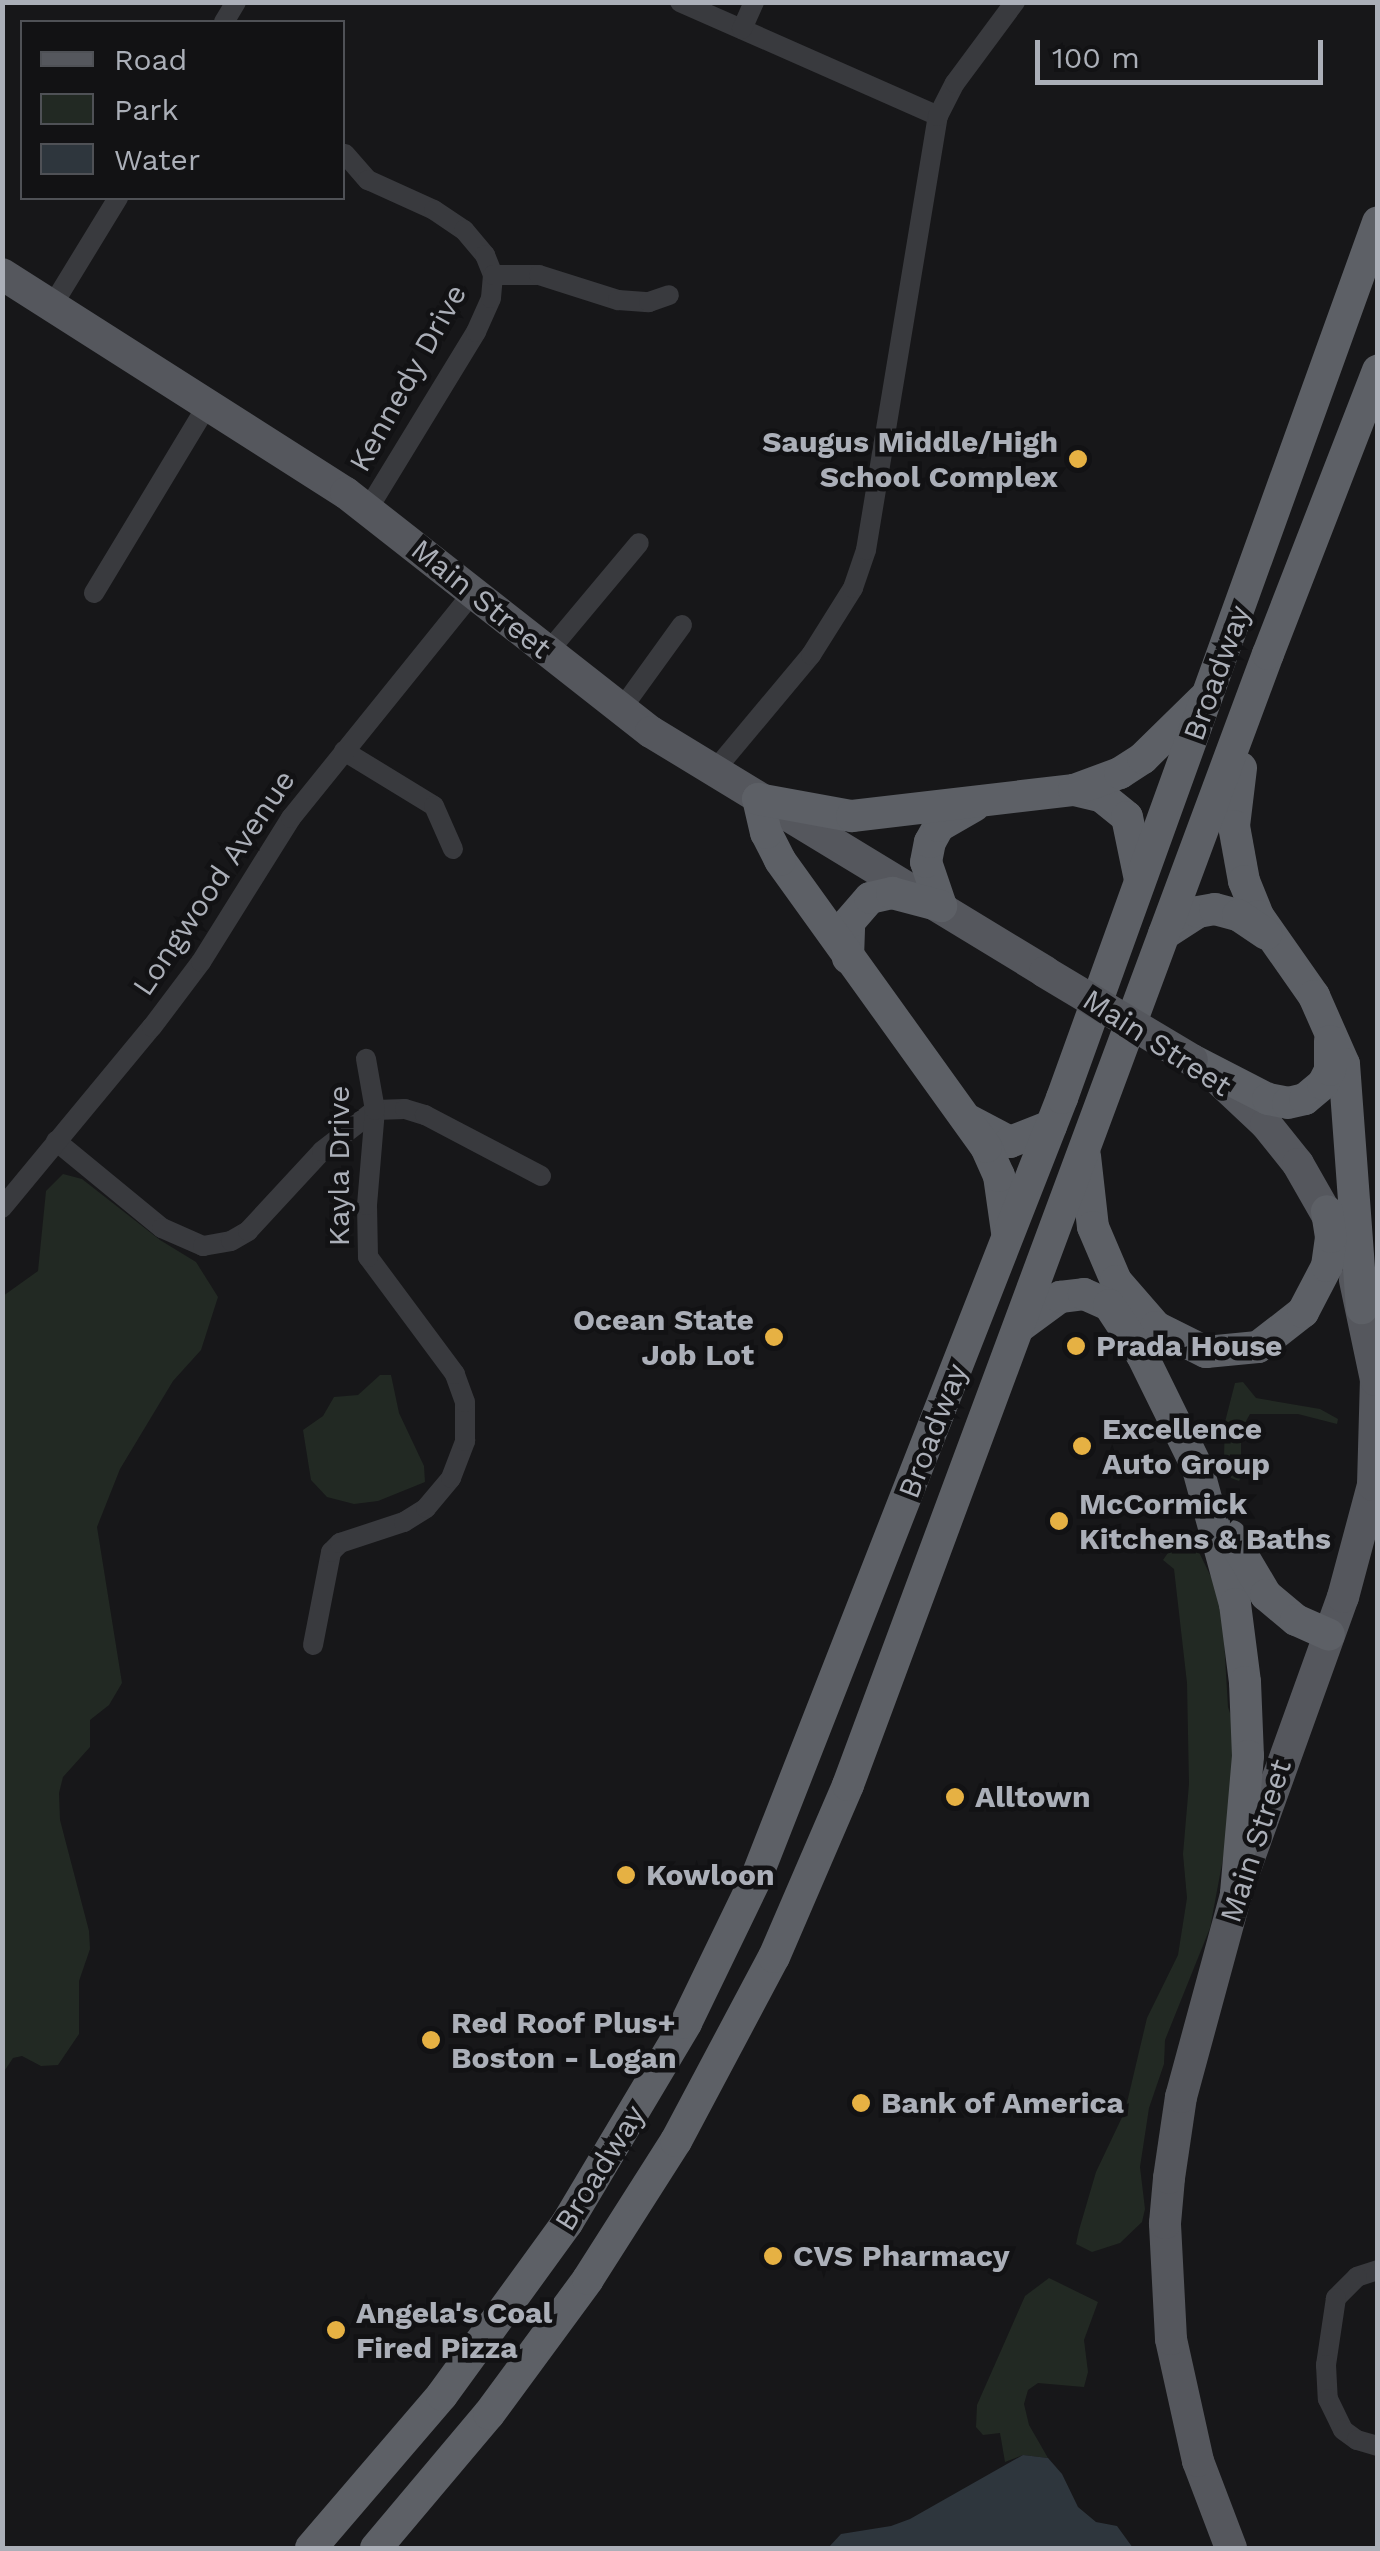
<!DOCTYPE html>
<style>
body{margin:0}
#map{position:relative;width:1380px;height:2551px;overflow:hidden;background:#171719;font-family:"Work Sans",sans-serif}
div>[style]{position:absolute}
.green>*{inset:0;background:#222923}
.water>*{inset:0;background:#2e363d}
.minor>*{height:20px;margin:-10px;padding:0 10px;transform-origin:10px;border-radius:10px;background:#393a3e}
.primary>*{height:32px;margin:-16px;padding:0 16px;transform-origin:16px;border-radius:16px;background:#55575d}
.trunk>*{height:32px;margin:-16px;padding:0 16px;transform-origin:16px;border-radius:16px;background:#5d6066}
.primary-bridge>*{height:32px;margin:-16px;padding:0 16px;transform-origin:16px;border-radius:16px;background:#55575d}
.dots>*{width:28px;height:28px;translate:-50% -50%;box-sizing:border-box;border:5px solid #121214;border-radius:50%}
span{translate:-50% -50%;white-space:nowrap;text-align:center;line-height:1.15;-webkit-text-stroke:9px #121214;paint-order:stroke}
.street-label{font-size:30px;color:#abafb8}
.poi-label{font-size:30px;color:#abafb8;font-weight:700}
.right{translate:-100% -50%;text-align:right}
.left{translate:0 -50%;text-align:left}
.frame{position:absolute;inset:0;border:5px solid #abafb8;pointer-events:none}
.legend{position:absolute;left:20px;top:20px;width:325px;height:180px;box-sizing:border-box;background:#121214;border:2px solid #4f5156;margin:0;padding:12px 18px;list-style:none;font-size:30px;color:#abafb8}
.legend li{display:flex;align-items:center;gap:20px;height:50px}
.legend b{width:50px;border:2px solid #4f5156}
.scale{position:absolute;left:1035px;top:40px;width:288px;height:45px;box-sizing:border-box;border:5px solid #abafb8;border-top:0;padding-left:12px;font-size:30px;line-height:35px;white-space:nowrap;color:#abafb8;-webkit-text-stroke:8px #121214;paint-order:stroke}
</style>
<div id="map">
<div class="green">
<i style="clip-path:polygon(63px 1174px,82px 1179px,160px 1240px,196px 1262px,218px 1297px,201px 1350px,173px 1381px,120px 1469px,97px 1527px,122px 1683px,109px 1705px,90px 1720px,90px 1747px,63px 1777px,59px 1793px,60px 1820px,89px 1931px,90px 1949px,79px 1981px,79px 2034px,58px 2065px,41px 2066px,22px 2056px,13px 2058px,3px 2073px,3px 1296px,38px 1271px,46px 1191px)"></i>
<i style="clip-path:polygon(380px 1375px,391px 1375px,399px 1413px,424px 1466px,425px 1482px,378px 1501px,354px 1504px,327px 1497px,311px 1480px,303px 1430px,323px 1416px,334px 1397px,358px 1395px)"></i>
<i style="clip-path:polygon(1243px 1382px,1256px 1398px,1320px 1409px,1338px 1419px,1337px 1424px,1298px 1414px,1250px 1414px,1241px 1430px,1241px 1477px,1239px 1481px,1231px 1478px,1224px 1456px,1225px 1422px,1235px 1383px)"></i>
<i style="clip-path:polygon(1177px 1540px,1194px 1542px,1217px 1589px,1223px 1622px,1228px 1707px,1235px 1728px,1225px 1848px,1210px 1928px,1165px 2040px,1164px 2064px,1149px 2108px,1140px 2167px,1145px 2209px,1142px 2222px,1120px 2243px,1092px 2252px,1076px 2244px,1079px 2230px,1096px 2172px,1125px 2111px,1147px 2018px,1178px 1955px,1187px 1898px,1183px 1854px,1189px 1784px,1187px 1683px,1174px 1569px,1163px 1560px)"></i>
<i style="clip-path:polygon(1049px 2278px,1098px 2302px,1084px 2340px,1088px 2372px,1084px 2387px,1038px 2383px,1028px 2390px,1024px 2404px,1029px 2425px,1048px 2458px,1023px 2455px,1005px 2462px,1000px 2433px,983px 2435px,976px 2427px,977px 2405px,1025px 2296px)"></i>
</div>
<div class="water">
<i style="clip-path:polygon(1023px 2455px,1048px 2458px,1062px 2474px,1078px 2507px,1096px 2522px,1117px 2526px,1133px 2548px,828px 2548px,841px 2534px,891px 2526px,910px 2519px)"></i>
</div>
<div class="minor">
<i style="left:680px;top:2px;width:282px;rotate:23.8deg"></i>
<i style="left:224px;top:22px;width:23px;rotate:-59deg"></i>
<i style="left:742px;top:29px;width:30px;rotate:-66deg"></i>
<i style="left:345px;top:154px;width:35px;rotate:49deg"></i>
<i style="left:368px;top:180px;width:72px;rotate:24.4deg"></i>
<i style="left:434px;top:210px;width:36px;rotate:34deg"></i>
<i style="left:464px;top:230px;width:33px;rotate:50deg"></i>
<i style="left:485px;top:255px;width:22px;rotate:68deg"></i>
<i style="left:52px;top:306px;width:127px;rotate:-58.6deg"></i>
<i style="left:368px;top:509px;width:207px;rotate:-58.6deg"></i>
<i style="left:476px;top:332px;width:37px;rotate:-66deg"></i>
<i style="left:491px;top:298px;width:23px;rotate:-85deg"></i>
<i style="left:493px;top:275px;width:46px"></i>
<i style="left:539px;top:275px;width:83px;rotate:17.6deg"></i>
<i style="left:618px;top:300px;width:31px;rotate:4deg"></i>
<i style="left:649px;top:302px;width:21px;rotate:-19deg"></i>
<i style="left:94px;top:593px;width:221px;rotate:-58.9deg"></i>
<i style="left:547px;top:653px;width:143px;rotate:-50.1deg"></i>
<i style="left:620px;top:711px;width:106px;rotate:-54.2deg"></i>
<i style="left:344px;top:751px;width:105px;rotate:31.4deg"></i>
<i style="left:434px;top:806px;width:47px;rotate:66.2deg"></i>
<i style="left:714px;top:771px;width:151px;rotate:-50.1deg"></i>
<i style="left:811px;top:655px;width:79px;rotate:-57.9deg"></i>
<i style="left:853px;top:588px;width:40px;rotate:-71.1deg"></i>
<i style="left:866px;top:550px;width:440px;rotate:-80.6deg"></i>
<i style="left:938px;top:116px;width:37px;rotate:-63deg"></i>
<i style="left:955px;top:83px;width:101px;rotate:-53.5deg"></i>
<i style="left:56px;top:1141px;width:137px;rotate:39.4deg"></i>
<i style="left:162px;top:1228px;width:45px;rotate:23.7deg"></i>
<i style="left:203px;top:1246px;width:28px;rotate:-10deg"></i>
<i style="left:231px;top:1241px;width:20px;rotate:-30deg"></i>
<i style="left:248px;top:1231px;width:109px;rotate:-47.2deg"></i>
<i style="left:322px;top:1151px;width:67px;rotate:-37.7deg"></i>
<i style="left:375px;top:1110px;width:30px;rotate:-2deg"></i>
<i style="left:405px;top:1109px;width:21px;rotate:17deg"></i>
<i style="left:425px;top:1115px;width:131px;rotate:27.7deg"></i>
<i style="left:2px;top:1208px;width:235px;rotate:-50.4deg"></i>
<i style="left:152px;top:1027px;width:81px;rotate:-53deg"></i>
<i style="left:201px;top:962px;width:170px;rotate:-58deg"></i>
<i style="left:291px;top:818px;width:292px;rotate:-51.1deg"></i>
<i style="left:313px;top:1645px;width:95px;rotate:-79deg"></i>
<i style="left:331px;top:1552px;width:13px;rotate:-45deg"></i>
<i style="left:340px;top:1543px;width:67px;rotate:-18.2deg"></i>
<i style="left:404px;top:1522px;width:26px;rotate:-32deg"></i>
<i style="left:426px;top:1508px;width:39px;rotate:-50deg"></i>
<i style="left:451px;top:1478px;width:40px;rotate:-69deg"></i>
<i style="left:465px;top:1441px;width:39px;rotate:-90deg"></i>
<i style="left:465px;top:1402px;width:30px;rotate:-110deg"></i>
<i style="left:455px;top:1374px;width:146px;rotate:-126.6deg"></i>
<i style="left:368px;top:1257px;width:52px;rotate:-91.1deg"></i>
<i style="left:367px;top:1205px;width:95px;rotate:-85.2deg"></i>
<i style="left:375px;top:1110px;width:52px;rotate:-100deg"></i>
<i style="left:1378px;top:2270px;width:22px;rotate:162deg"></i>
<i style="left:1357px;top:2277px;width:30px;rotate:135deg"></i>
<i style="left:1336px;top:2298px;width:68px;rotate:98.5deg"></i>
<i style="left:1326px;top:2365px;width:34px;rotate:87deg"></i>
<i style="left:1328px;top:2399px;width:34px;rotate:64deg"></i>
<i style="left:1343px;top:2430px;width:17px;rotate:36deg"></i>
<i style="left:1357px;top:2440px;width:22px;rotate:16deg"></i>
</div>
<div class="primary">
<i style="left:2px;top:274px;width:408px;rotate:32.5deg"></i>
<i style="left:346px;top:493px;width:387px;rotate:38.1deg"></i>
<i style="left:651px;top:732px;width:461px;rotate:31.3deg"></i>
<i style="left:1216px;top:1077px;width:69px;rotate:43.2deg"></i>
<i style="left:1266px;top:1124px;width:51px;rotate:51.3deg"></i>
<i style="left:1298px;top:1164px;width:81px;rotate:60.3deg"></i>
<i style="left:1231px;top:2548px;width:93px;rotate:-110.8deg"></i>
<i style="left:1198px;top:2461px;width:125px;rotate:-102.5deg"></i>
<i style="left:1171px;top:2339px;width:116px;rotate:-93deg"></i>
<i style="left:1165px;top:2223px;width:45px;rotate:-84.9deg"></i>
<i style="left:1169px;top:2178px;width:82px;rotate:-81.6deg"></i>
<i style="left:1181px;top:2097px;width:210px;rotate:-74.8deg"></i>
<i style="left:1236px;top:1894px;width:316px;rotate:-70.2deg"></i>
<i style="left:1343px;top:1597px;width:116px;rotate:-75deg"></i>
<i style="left:1373px;top:1485px;width:105px;rotate:-88.4deg"></i>
<i style="left:1376px;top:1380px;width:102px;rotate:-101.9deg"></i>
</div>
<div class="trunk">
<i style="left:1241px;top:768px;width:58px;rotate:96.9deg"></i>
<i style="left:1234px;top:826px;width:56px;rotate:79.7deg"></i>
<i style="left:1244px;top:881px;width:38px;rotate:68deg"></i>
<i style="left:1258px;top:916px;width:98px;rotate:55deg"></i>
<i style="left:1314px;top:996px;width:74px;rotate:66.2deg"></i>
<i style="left:1344px;top:1064px;width:245px;rotate:85.8deg"></i>
<i style="left:1074px;top:790px;width:28px;rotate:13deg"></i>
<i style="left:1101px;top:796px;width:33px;rotate:39deg"></i>
<i style="left:1127px;top:817px;width:64px;rotate:78.3deg"></i>
<i style="left:941px;top:906px;width:46px;rotate:-108.8deg"></i>
<i style="left:926px;top:862px;width:20px;rotate:-79deg"></i>
<i style="left:930px;top:842px;width:18px;rotate:-61deg"></i>
<i style="left:939px;top:826px;width:40px;rotate:-29.7deg"></i>
<i style="left:1164px;top:934px;width:40px;rotate:-32.9deg"></i>
<i style="left:1198px;top:912px;width:17px;rotate:-10deg"></i>
<i style="left:1215px;top:909px;width:24px;rotate:15deg"></i>
<i style="left:1238px;top:915px;width:34px;rotate:34deg"></i>
<i style="left:848px;top:958px;width:36px;rotate:-88deg"></i>
<i style="left:849px;top:922px;width:32px;rotate:-49deg"></i>
<i style="left:870px;top:898px;width:23px;rotate:-13deg"></i>
<i style="left:892px;top:893px;width:51px;rotate:14.9deg"></i>
<i style="left:1192px;top:1060px;width:85px;rotate:27.2deg"></i>
<i style="left:1268px;top:1099px;width:20px;rotate:11deg"></i>
<i style="left:1288px;top:1103px;width:17px;rotate:-13deg"></i>
<i style="left:1305px;top:1099px;width:23px;rotate:-40deg"></i>
<i style="left:1323px;top:1084px;width:16px;rotate:-63deg"></i>
<i style="left:1330px;top:1070px;width:29px;rotate:-90deg"></i>
<i style="left:970px;top:1121px;width:45px;rotate:27.7deg"></i>
<i style="left:1010px;top:1142px;width:44px;rotate:-21.3deg"></i>
<i style="left:1085px;top:1156px;width:71px;rotate:83.6deg"></i>
<i style="left:1093px;top:1227px;width:59px;rotate:66.9deg"></i>
<i style="left:1116px;top:1281px;width:61px;rotate:49deg"></i>
<i style="left:1156px;top:1327px;width:56px;rotate:26.6deg"></i>
<i style="left:1206px;top:1352px;width:52px;rotate:-5.5deg"></i>
<i style="left:1258px;top:1347px;width:57px;rotate:-37.9deg"></i>
<i style="left:1303px;top:1312px;width:52px;rotate:-62.4deg"></i>
<i style="left:1327px;top:1266px;width:29px;rotate:-82deg"></i>
<i style="left:1331px;top:1237px;width:26px;rotate:-99deg"></i>
<i style="left:1007px;top:1232px;width:57px;rotate:-98.1deg"></i>
<i style="left:999px;top:1176px;width:32px;rotate:-114deg"></i>
<i style="left:986px;top:1147px;width:353px;rotate:-125.7deg"></i>
<i style="left:780px;top:860px;width:30px;rotate:-117deg"></i>
<i style="left:766px;top:833px;width:35px;rotate:-103deg"></i>
<i style="left:758px;top:799px;width:96px;rotate:10.3deg"></i>
<i style="left:852px;top:816px;width:224px;rotate:-6.7deg"></i>
<i style="left:1074px;top:790px;width:49px;rotate:-20.3deg"></i>
<i style="left:1120px;top:773px;width:27px;rotate:-33deg"></i>
<i style="left:1143px;top:758px;width:83px;rotate:-44.5deg"></i>
<i style="left:1019px;top:1327px;width:51px;rotate:-36.2deg"></i>
<i style="left:1060px;top:1297px;width:24px;rotate:-7deg"></i>
<i style="left:1084px;top:1294px;width:27px;rotate:24deg"></i>
<i style="left:1109px;top:1305px;width:60px;rotate:56.6deg"></i>
<i style="left:1142px;top:1355px;width:127px;rotate:63.8deg"></i>
<i style="left:1198px;top:1469px;width:140px;rotate:74.7deg"></i>
<i style="left:1235px;top:1604px;width:79px;rotate:82.7deg"></i>
<i style="left:1245px;top:1682px;width:74px;rotate:87.7deg"></i>
<i style="left:1248px;top:1756px;width:139px;rotate:95deg"></i>
<i style="left:1231px;top:1536px;width:69px;rotate:59.3deg"></i>
<i style="left:1266px;top:1595px;width:39px;rotate:40deg"></i>
<i style="left:1296px;top:1620px;width:36px;rotate:24deg"></i>
<i style="left:311px;top:2548px;width:201px;rotate:-49.4deg"></i>
<i style="left:442px;top:2395px;width:213px;rotate:-54deg"></i>
<i style="left:567px;top:2223px;width:233px;rotate:-59.2deg"></i>
<i style="left:686px;top:2023px;width:163px;rotate:-64.2deg"></i>
<i style="left:757px;top:1876px;width:836px;rotate:-68.59deg"></i>
<i style="left:1062px;top:1098px;width:931px;rotate:-70.16deg"></i>
<i style="left:376px;top:2548px;width:175px;rotate:-49.9deg"></i>
<i style="left:489px;top:2414px;width:167px;rotate:-53.7deg"></i>
<i style="left:588px;top:2279px;width:164px;rotate:-57.5deg"></i>
<i style="left:676px;top:2141px;width:208px;rotate:-62deg"></i>
<i style="left:774px;top:1957px;width:187px;rotate:-66.7deg"></i>
<i style="left:848px;top:1785px;width:1206px;rotate:-69.63deg"></i>
<i style="left:1268px;top:654px;width:304px;rotate:-68.8deg"></i>
</div>
<div class="primary-bridge">
<i style="left:1045px;top:972px;width:171px;rotate:30.9deg"></i>
</div>
<div class="dots">
<i style="left:1078px;top:459px;background:#e6b143"></i>
<i style="left:774px;top:1337px;background:#e6b143"></i>
<i style="left:1076px;top:1346px;background:#e6b143"></i>
<i style="left:1082px;top:1446px;background:#e6b143"></i>
<i style="left:1059px;top:1521px;background:#e6b143"></i>
<i style="left:955px;top:1797px;background:#e6b143"></i>
<i style="left:626px;top:1875px;background:#e6b143"></i>
<i style="left:431px;top:2040px;background:#e6b143"></i>
<i style="left:861px;top:2103px;background:#e6b143"></i>
<i style="left:773px;top:2256px;background:#e6b143"></i>
<i style="left:336px;top:2330px;background:#e6b143"></i>
</div>
<div class="street-label">
<span style="left:408px;top:378px;rotate:-61deg">Kennedy Drive</span>
<span style="left:481px;top:599px;rotate:39deg">Main Street</span>
<span style="left:1217px;top:673px;rotate:-70deg">Broadway</span>
<span style="left:214px;top:883px;rotate:-56deg">Longwood Avenue</span>
<span style="left:1157px;top:1043px;rotate:33deg">Main Street</span>
<span style="left:339px;top:1166px;rotate:-90deg">Kayla Drive</span>
<span style="left:933px;top:1431px;rotate:-69deg">Broadway</span>
<span style="left:1256px;top:1841px;rotate:-72deg">Main Street</span>
<span style="left:600px;top:2168px;rotate:-58deg">Broadway</span>
</div>
<div class="poi-label">
<span class="right" style="left:1058px;top:459px">Saugus Middle/High<br>School Complex</span>
<span class="right" style="left:754px;top:1337px">Ocean State<br>Job Lot</span>
<span class="left" style="left:1096px;top:1346px">Prada House</span>
<span class="left" style="left:1102px;top:1446px">Excellence<br>Auto Group</span>
<span class="left" style="left:1079px;top:1521px">McCormick<br>Kitchens &amp; Baths</span>
<span class="left" style="left:975px;top:1797px">Alltown</span>
<span class="left" style="left:646px;top:1875px">Kowloon</span>
<span class="left" style="left:451px;top:2040px">Red Roof Plus+<br>Boston - Logan</span>
<span class="left" style="left:881px;top:2103px">Bank of America</span>
<span class="left" style="left:793px;top:2256px">CVS Pharmacy</span>
<span class="left" style="left:356px;top:2330px">Angela's Coal<br>Fired Pizza</span>
</div>
<div class="frame"></div>
<ul class="legend">
<li><b style="height:12px;background:#55575d"></b>Road</li>
<li><b style="height:28px;background:#222923"></b>Park</li>
<li><b style="height:28px;background:#2e363d"></b>Water</li>
</ul>
<div class="scale">100 m</div>
</div>
